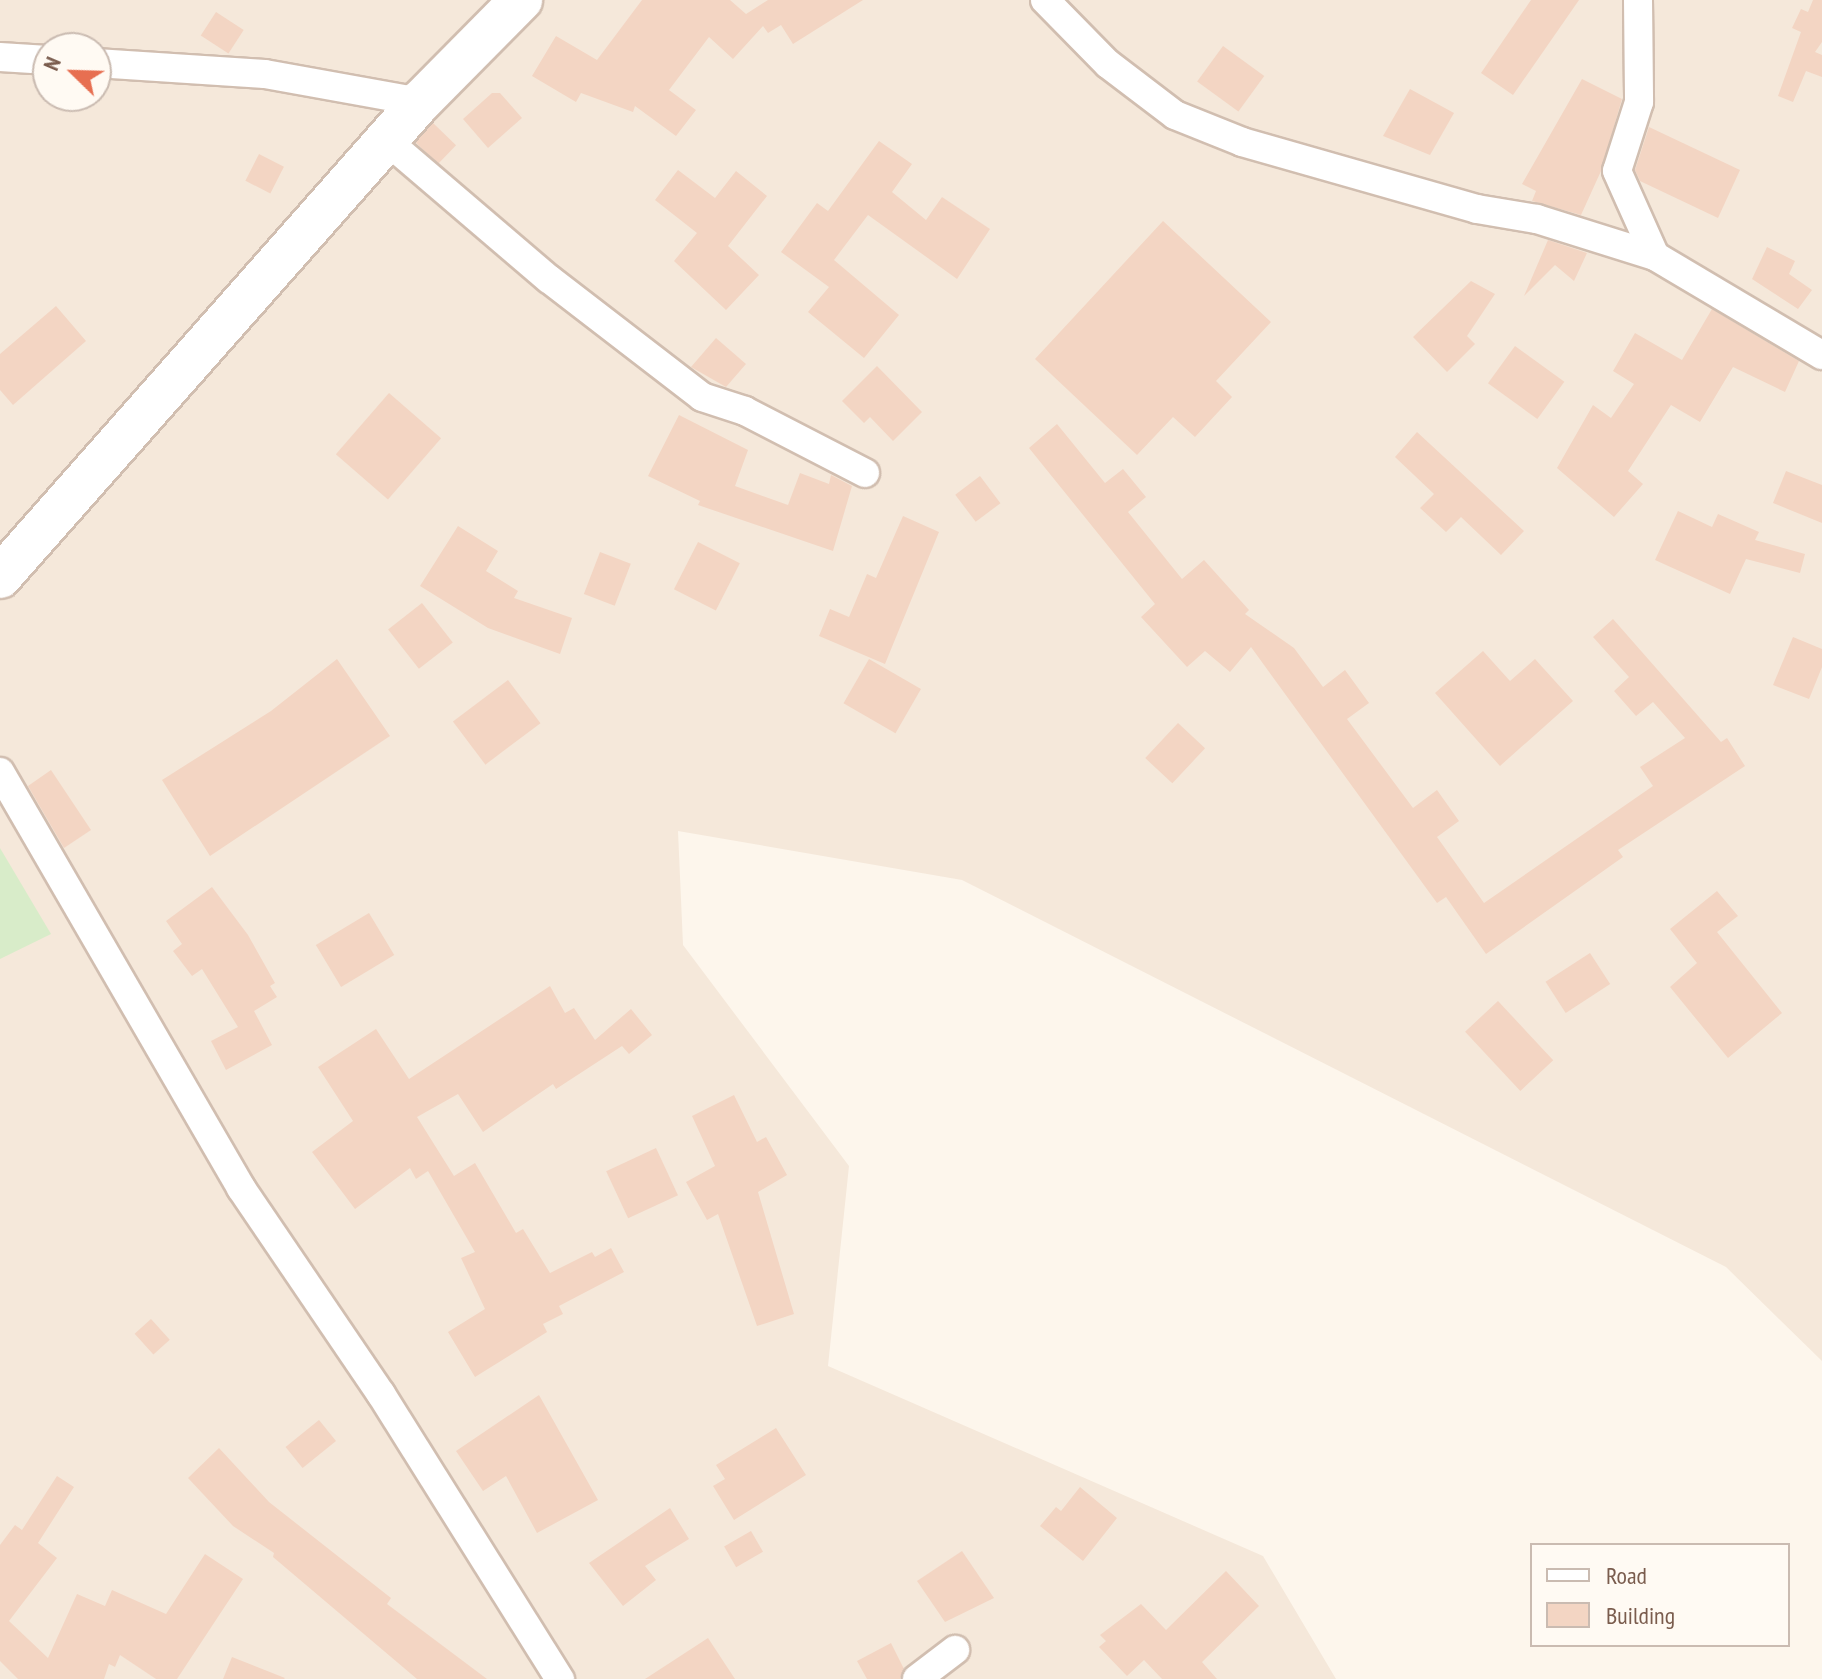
<!DOCTYPE html>
<style>
body{margin:0}
#map{position:relative;width:1822px;height:1679px;overflow:hidden;background:#fdf6ec;font-family:"PT Sans Narrow",sans-serif}
div>[style]{position:absolute}
.residential>*{inset:0;background:#f5e8da}
.green>*{inset:0;background:#d8ecc9}
.building>*{inset:0;background:#f3d5c3;transform-origin:0 0}
.roads{filter:drop-shadow(2px 0 #d1beb0) drop-shadow(-2px 0 #d1beb0) drop-shadow(0 2px #d1beb0) drop-shadow(0 -2px #d1beb0)}
.minor>*{height:28px;margin:-14px;padding:0 14px;transform-origin:14px;border-radius:14px;background:#fff}
.secondary>*{height:42px;margin:-21px;padding:0 21px;transform-origin:21px;border-radius:21px;background:#fff}
span{translate:-50% -50%;white-space:nowrap;text-align:center;line-height:1.15;-webkit-text-stroke:7px #fffaf3;paint-order:stroke}
.legend{position:absolute;left:1530px;top:1543px;width:260px;height:104px;box-sizing:border-box;background:#fffaf3;border:2px solid #cabbb1;margin:0;padding:10px 14px;list-style:none;font-size:24px;color:#7a5c4d}
.legend li{display:flex;align-items:center;gap:16px;height:40px}
.legend b{width:40px;border:2px solid #cabbb1}
.north{position:absolute;left:32px;top:32px;width:80px;height:80px;box-sizing:border-box;background:#fffaf3;border:2px solid #cabbb1;border-radius:50%;rotate:293deg;font-size:22px;font-weight:700;line-height:32px;text-align:center;color:#7a5c4d}
.north::after{content:'';display:block;margin:auto;width:28px;height:36px;background:#e76f51;clip-path:polygon(50% 0,100% 100%,50% 72%,0 100%)}
</style>
<div id="map">
<div class="residential">
<i style="clip-path:polygon(evenodd,0 0,1822px 0,1822px 1361px,1726px 1267px,962px 880px,678px 831px,683px 945px,849px 1166px,828px 1366px,1263px 1556px,1336px 1679px,0 1679px,0 0,48px 48px,96px 48px,96px 96px,48px 96px,48px 48px)"></i>
</div>
<div class="green">
<i style="clip-path:polygon(0 848px,51px 934px,0 959px)"></i>
</div>
<div class="building">
<i style="clip-path:polygon(642px 0,730px 0,746px 14px,768px 0,863px 0,793px 44px,781px 25px,768px 33px,763px 26px,733px 59px,709px 37px,669px 90px,696px 110px,676px 136px,635px 106px,633px 112px,581px 93px,576px 102px,532px 76px,556px 36px,597px 60px)"></i>
<i style="clip-path:polygon(1531px 0,1579px 0,1513px 95px,1481px 73px)"></i>
<i style="clip-path:polygon(1813px 0,1822px 0,1822px 42px,1815px 52px,1822px 55px,1822px 77px,1806px 71px,1793px 102px,1778px 96px,1801px 32px,1792px 28px,1801px 9px,1808px 12px)"></i>
<i style="left:216px;top:12px;width:33px;height:28px;rotate:33deg"></i>
<i style="left:1223px;top:46px;width:51px;height:44px;rotate:36deg"></i>
<i style="clip-path:polygon(1582px 79px,1622px 99px,1601px 171px,1581px 215px,1532px 201px,1536px 191px,1522px 184px)"></i>
<i style="clip-path:polygon(1410px 89px,1454px 113px,1430px 155px,1383px 136px)"></i>
<i style="clip-path:polygon(492px 93px,500px 93px,522px 118px,488px 148px,463px 119px)"></i>
<i style="left:433px;top:123px;width:32px;height:26px;rotate:44deg"></i>
<i style="clip-path:polygon(1649px 127px,1740px 170px,1718px 218px,1640px 181px,1635px 170px)"></i>
<i style="clip-path:polygon(879px 141px,912px 164px,892px 192px,926px 220px,942px 197px,990px 229px,957px 279px,868px 215px,834px 260px,899px 315px,864px 358px,808px 312px,829px 287px,781px 252px,817px 203px,828px 211px)"></i>
<i style="left:259px;top:154px;width:28px;height:30px;rotate:27deg"></i>
<i style="clip-path:polygon(678px 170px,715px 198px,736px 171px,767px 196px,728px 246px,759px 275px,726px 310px,674px 261px,697px 233px,655px 200px)"></i>
<i style="clip-path:polygon(1163px 221px,1271px 322px,1216px 381px,1232px 397px,1195px 437px,1173px 417px,1137px 455px,1035px 359px)"></i>
<i style="clip-path:polygon(1548px 240px,1587px 253px,1574px 281px,1555px 265px,1524px 296px)"></i>
<i style="clip-path:polygon(1767px 247px,1795px 261px,1789px 274px,1812px 290px,1798px 309px,1752px 279px)"></i>
<i style="clip-path:polygon(1471px 281px,1495px 294px,1467px 336px,1475px 344px,1447px 372px,1413px 337px)"></i>
<i style="clip-path:polygon(56px 306px,86px 341px,13px 405px,0 390px,0 354px)"></i>
<i style="clip-path:polygon(1712px 309px,1799px 361px,1785px 392px,1733px 367px,1700px 422px,1671px 405px,1628px 471px,1643px 484px,1614px 517px,1557px 468px,1593px 405px,1611px 418px,1634px 384px,1613px 371px,1635px 333px,1682px 360px)"></i>
<i style="clip-path:polygon(716px 338px,746px 364px,726px 387px,691px 367px)"></i>
<i style="left:1515px;top:346px;width:61px;height:46px;rotate:36deg"></i>
<i style="clip-path:polygon(877px 366px,922px 412px,893px 441px,870px 417px,864px 423px,842px 401px)"></i>
<i style="left:389px;top:393px;width:69px;height:81px;rotate:41deg"></i>
<i style="clip-path:polygon(679px 415px,748px 450px,735px 486px,788px 505px,800px 473px,829px 484px,831px 475px,852px 486px,833px 551px,698px 505px,700px 501px,648px 476px)"></i>
<i style="clip-path:polygon(1057px 424px,1105px 483px,1123px 469px,1146px 497px,1128px 512px,1182px 579px,1204px 560px,1249px 610px,1245px 614px,1294px 648px,1323px 687px,1345px 670px,1369px 703px,1347px 719px,1413px 808px,1437px 790px,1459px 821px,1437px 837px,1484px 903px,1653px 786px,1640px 767px,1685px 738px,1653px 702px,1636px 716px,1614px 691px,1629px 677px,1593px 637px,1613px 619px,1721px 742px,1727px 738px,1745px 766px,1618px 850px,1623px 857px,1486px 954px,1446px 897px,1437px 903px,1251px 647px,1230px 672px,1205px 651px,1187px 667px,1141px 617px,1155px 604px,1029px 448px)"></i>
<i style="clip-path:polygon(1417px 432px,1524px 531px,1501px 555px,1461px 517px,1446px 532px,1420px 508px,1434px 494px,1395px 457px)"></i>
<i style="clip-path:polygon(1786px 471px,1822px 485px,1822px 523px,1773px 503px)"></i>
<i style="left:980px;top:476px;width:34px;height:31px;rotate:53deg"></i>
<i style="clip-path:polygon(1678px 511px,1712px 527px,1718px 514px,1759px 532px,1755px 540px,1805px 554px,1800px 573px,1746px 559px,1730px 594px,1655px 560px)"></i>
<i style="clip-path:polygon(903px 516px,939px 532px,885px 664px,819px 636px,830px 609px,849px 617px,867px 574px,876px 578px)"></i>
<i style="clip-path:polygon(458px 526px,498px 551px,486px 571px,518px 591px,514px 598px,572px 618px,560px 654px,488px 628px,420px 586px)"></i>
<i style="left:698px;top:542px;width:47px;height:53px;rotate:27deg"></i>
<i style="left:600px;top:552px;width:33px;height:45px;rotate:21deg"></i>
<i style="left:422px;top:603px;width:50px;height:43px;rotate:52deg"></i>
<i style="clip-path:polygon(1793px 637px,1822px 649px,1822px 667px,1809px 699px,1773px 685px)"></i>
<i style="clip-path:polygon(1483px 651px,1510px 681px,1535px 659px,1573px 701px,1500px 766px,1435px 693px)"></i>
<i style="clip-path:polygon(337px 659px,390px 736px,210px 856px,162px 780px,271px 711px)"></i>
<i style="left:869px;top:659px;width:60px;height:51px;rotate:30deg"></i>
<i style="left:508px;top:680px;width:54px;height:69px;rotate:53deg"></i>
<i style="left:1178px;top:723px;width:37px;height:48px;rotate:43deg"></i>
<i style="clip-path:polygon(51px 770px,91px 830px,64px 848px,28px 786px)"></i>
<i style="clip-path:polygon(212px 887px,248px 935px,275px 983px,270px 986px,277px 997px,254px 1011px,272px 1045px,226px 1070px,211px 1041px,238px 1027px,202px 969px,192px 976px,173px 951px,182px 944px,166px 921px)"></i>
<i style="clip-path:polygon(1717px 891px,1738px 916px,1717px 932px,1782px 1013px,1728px 1058px,1670px 987px,1697px 963px,1670px 929px)"></i>
<i style="left:369px;top:913px;width:49px;height:62px;rotate:59deg"></i>
<i style="left:1590px;top:953px;width:37px;height:53px;rotate:57deg"></i>
<i style="clip-path:polygon(550px 986px,565px 1013px,574px 1008px,595px 1040px,631px 1009px,652px 1035px,629px 1054px,622px 1046px,556px 1089px,553px 1084px,483px 1132px,458px 1094px,417px 1117px,454px 1176px,475px 1163px,516px 1233px,523px 1229px,550px 1273px,592px 1252px,595px 1257px,611px 1248px,624px 1272px,559px 1306px,563px 1314px,543px 1324px,547px 1332px,475px 1377px,448px 1332px,485px 1309px,461px 1258px,475px 1252px,428px 1171px,416px 1179px,410px 1168px,355px 1209px,312px 1152px,353px 1121px,318px 1067px,376px 1029px,409px 1079px)"></i>
<i style="left:1498px;top:1001px;width:81px;height:45px;rotate:47deg"></i>
<i style="clip-path:polygon(734px 1095px,757px 1142px,766px 1137px,787px 1175px,758px 1192px,794px 1314px,757px 1326px,718px 1214px,707px 1220px,686px 1182px,715px 1166px,692px 1116px)"></i>
<i style="left:656px;top:1148px;width:52px;height:55px;rotate:65deg"></i>
<i style="left:151px;top:1319px;width:28px;height:22px;rotate:48deg"></i>
<i style="clip-path:polygon(539px 1395px,598px 1500px,537px 1533px,506px 1476px,483px 1491px,456px 1451px)"></i>
<i style="left:319px;top:1420px;width:27px;height:43px;rotate:51deg"></i>
<i style="clip-path:polygon(776px 1428px,806px 1475px,734px 1520px,713px 1486px,725px 1479px,716px 1465px)"></i>
<i style="clip-path:polygon(219px 1448px,269px 1502px,391px 1598px,387px 1604px,487px 1679px,417px 1679px,273px 1557px,274px 1553px,233px 1526px,188px 1478px)"></i>
<i style="clip-path:polygon(57px 1476px,74px 1487px,38px 1543px,57px 1558px,9px 1621px,48px 1658px,77px 1594px,105px 1606px,112px 1590px,166px 1614px,205px 1554px,243px 1579px,177px 1679px,156px 1679px,120px 1655px,115px 1667px,109px 1664px,104px 1679px,18px 1679px,0 1661px,0 1545px,15px 1525px,22px 1530px)"></i>
<i style="clip-path:polygon(1080px 1487px,1117px 1518px,1083px 1561px,1040px 1526px,1056px 1507px,1061px 1511px)"></i>
<i style="clip-path:polygon(670px 1508px,689px 1539px,645px 1566px,656px 1580px,623px 1606px,589px 1563px)"></i>
<i style="left:751px;top:1531px;width:24px;height:31px;rotate:60deg"></i>
<i style="clip-path:polygon(962px 1551px,994px 1598px,945px 1622px,917px 1581px)"></i>
<i style="clip-path:polygon(1226px 1571px,1259px 1606px,1202px 1662px,1217px 1679px,1162px 1679px,1144px 1660px,1127px 1676px,1099px 1647px,1106px 1641px,1100px 1635px,1141px 1604px,1166px 1630px)"></i>
<i style="clip-path:polygon(708px 1638px,735px 1679px,645px 1679px)"></i>
<i style="clip-path:polygon(891px 1643px,904px 1669px,900px 1679px,867px 1679px,857px 1661px)"></i>
<i style="clip-path:polygon(232px 1657px,285px 1678px,284px 1679px,223px 1679px)"></i>
</div>
<div class="roads">
<div class="minor">
<i style="left:1045px;top:0;width:90px;rotate:45.5deg"></i>
<i style="left:1108px;top:64px;width:84px;rotate:37.3deg"></i>
<i style="left:1175px;top:115px;width:72px;rotate:21.9deg"></i>
<i style="left:1242px;top:142px;width:244px;rotate:15.9deg"></i>
<i style="left:1477px;top:209px;width:61px;rotate:9.5deg"></i>
<i style="left:1537px;top:219px;width:124px;rotate:17.4deg"></i>
<i style="left:1655px;top:256px;width:194px;rotate:30.7deg"></i>
<i style="left:1638px;top:0;width:102px;rotate:89.4deg"></i>
<i style="left:1639px;top:102px;width:72px;rotate:107.7deg"></i>
<i style="left:1617px;top:171px;width:93px;rotate:65.9deg"></i>
<i style="left:0;top:57px;width:48px;rotate:3.6deg"></i>
<i style="left:96px;top:63px;width:169px;rotate:3.7deg"></i>
<i style="left:265px;top:74px;width:158px;rotate:10.2deg"></i>
<i style="left:386px;top:140px;width:214px;rotate:40.5deg"></i>
<i style="left:549px;top:279px;width:193px;rotate:37.6deg"></i>
<i style="left:702px;top:397px;width:45px;rotate:18deg"></i>
<i style="left:745px;top:411px;width:135px;rotate:27.3deg"></i>
<i style="left:0;top:772px;width:481px;rotate:59.9deg"></i>
<i style="left:241px;top:1188px;width:249px;rotate:55.8deg"></i>
<i style="left:381px;top:1394px;width:337px;rotate:57.9deg"></i>
<i style="left:917px;top:1679px;width:48px;rotate:-37.3deg"></i>
</div>
<div class="secondary">
<i style="left:0;top:577px;width:634px;rotate:-48.52deg"></i>
<i style="left:420px;top:102px;width:144px;rotate:-45.3deg"></i>
</div>
</div>
<ul class="legend">
<li><b style="height:10px;background:#fff"></b>Road</li>
<li><b style="height:22px;background:#f3d5c3"></b>Building</li>
</ul>
<div class="north">N</div>
</div>
